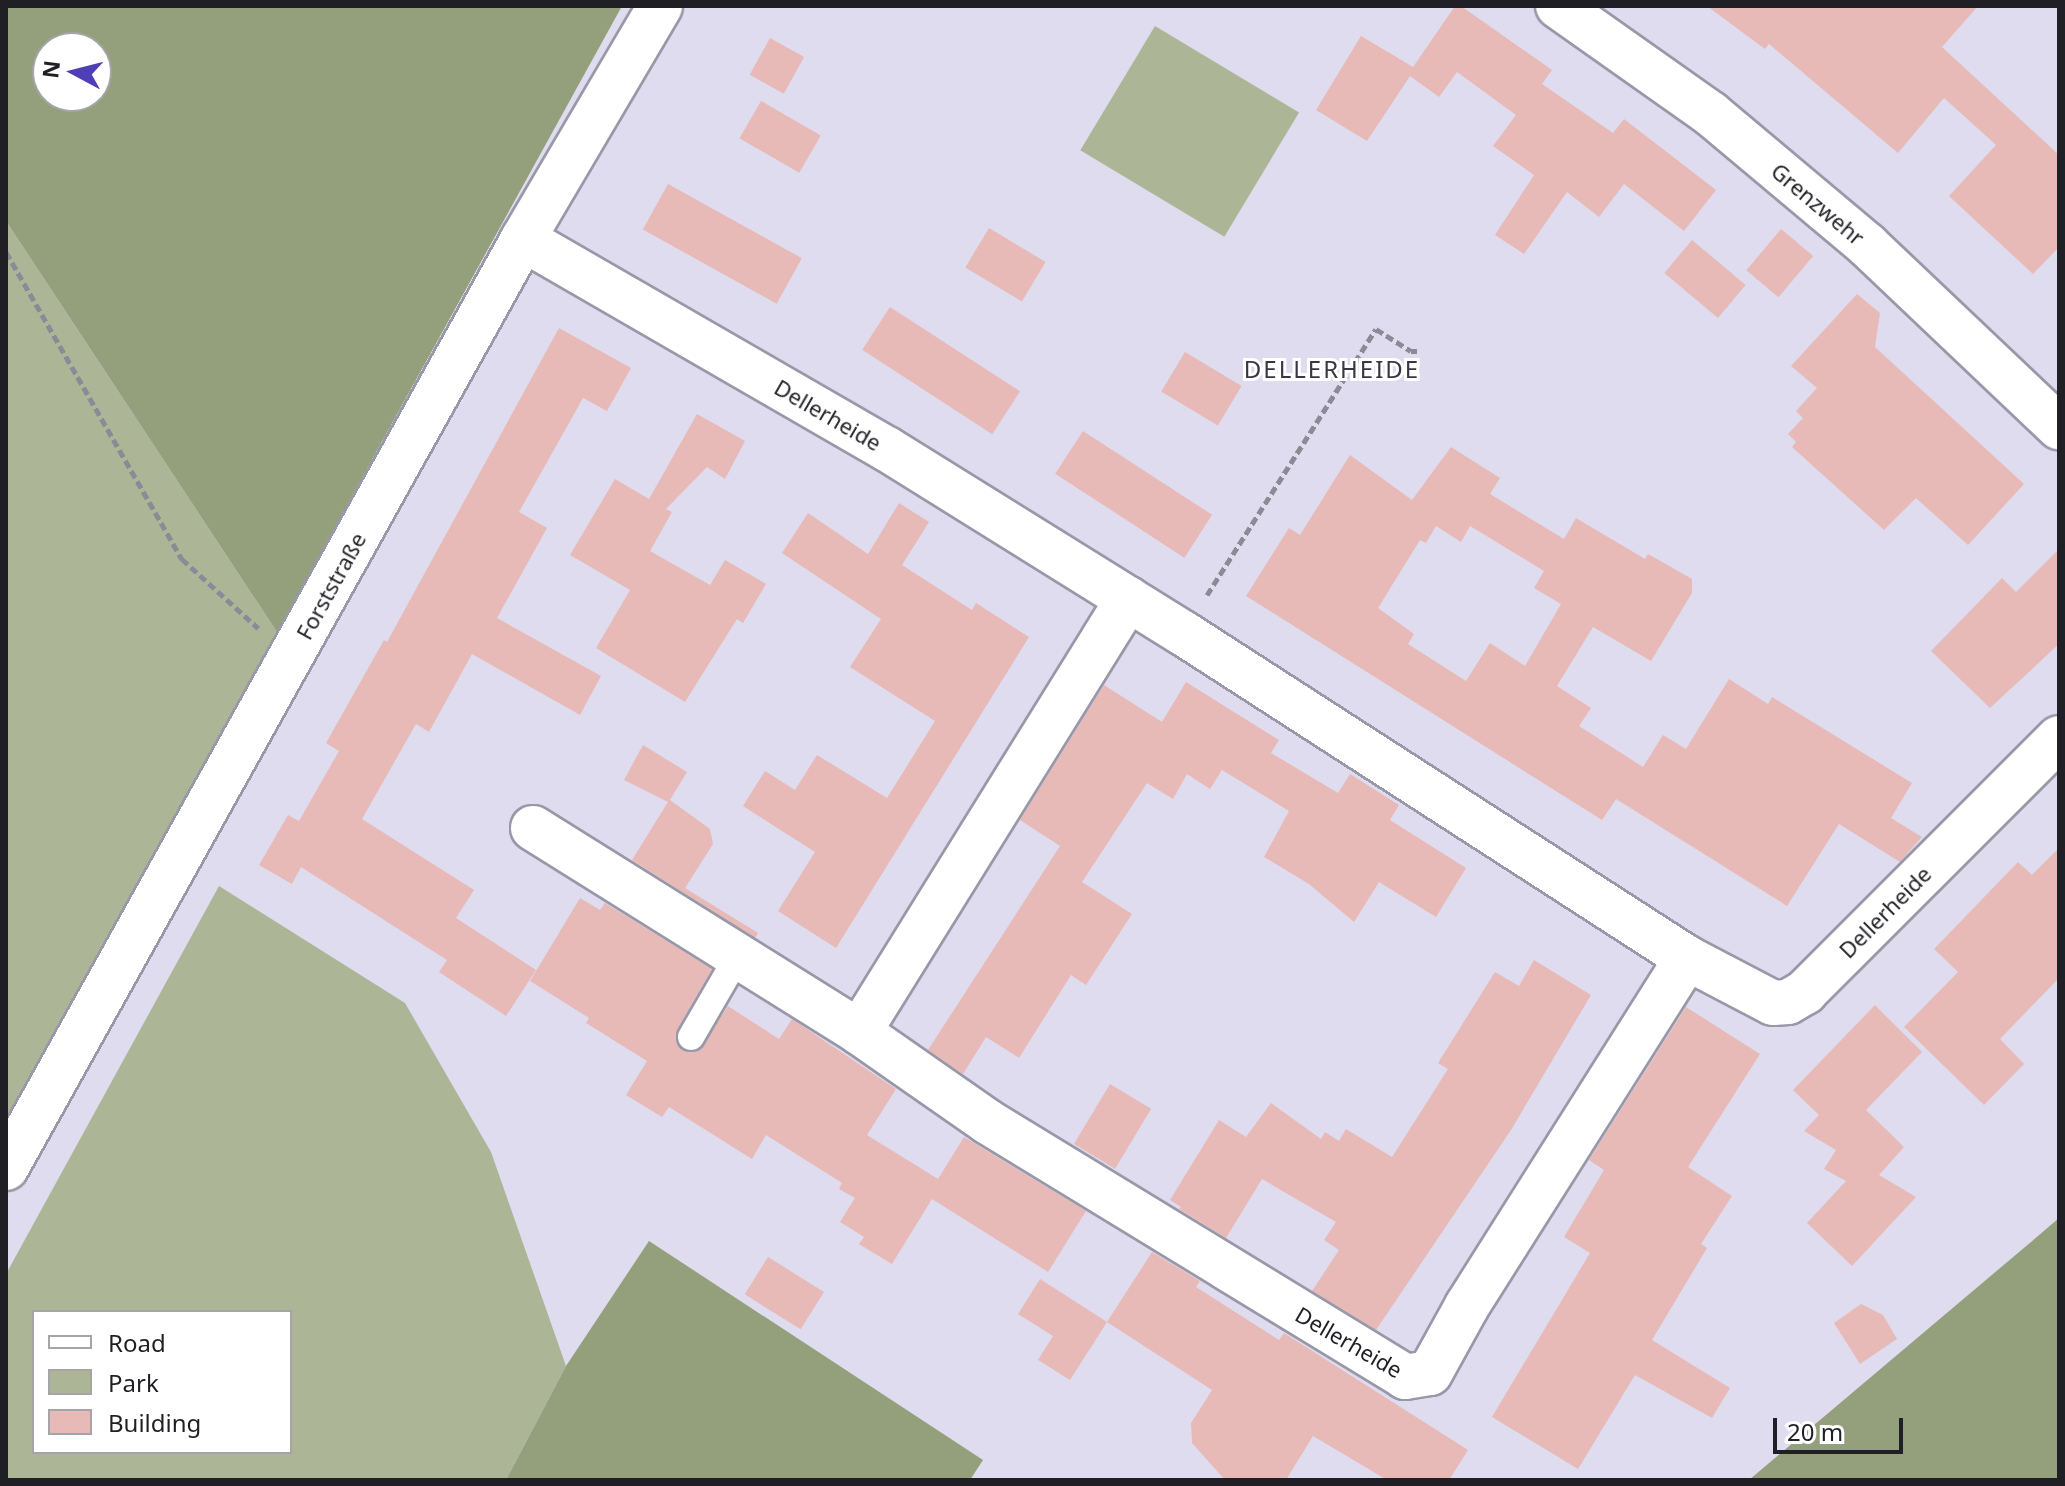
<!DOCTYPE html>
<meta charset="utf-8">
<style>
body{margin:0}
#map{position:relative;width:2065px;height:1486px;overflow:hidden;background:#dedcee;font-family:"Noto Sans",sans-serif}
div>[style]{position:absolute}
.green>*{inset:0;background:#acb697;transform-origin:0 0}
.forest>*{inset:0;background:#949f7b}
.building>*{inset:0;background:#e7bab7;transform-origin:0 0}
.path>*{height:5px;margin-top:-2.5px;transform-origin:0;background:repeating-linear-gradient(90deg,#8b8a96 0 8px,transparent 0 12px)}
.roads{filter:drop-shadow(2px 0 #9998a8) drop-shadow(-2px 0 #9998a8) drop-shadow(0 2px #9998a8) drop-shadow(0 -2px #9998a8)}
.lane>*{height:26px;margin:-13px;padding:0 13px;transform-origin:13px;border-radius:13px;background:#fff}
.street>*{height:44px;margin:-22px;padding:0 22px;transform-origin:22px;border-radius:22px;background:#fff}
.secondary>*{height:44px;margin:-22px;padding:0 22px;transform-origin:22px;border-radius:22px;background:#fff}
span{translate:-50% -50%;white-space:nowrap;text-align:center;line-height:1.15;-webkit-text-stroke:6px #fff;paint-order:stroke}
.street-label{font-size:22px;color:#1f1f25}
.neighbourhood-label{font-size:24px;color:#383644;letter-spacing:2px}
.frame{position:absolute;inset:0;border:8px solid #1f1f25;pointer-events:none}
.legend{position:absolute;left:32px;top:1310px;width:260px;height:144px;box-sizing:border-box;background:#fff;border:2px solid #a5a5a8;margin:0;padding:10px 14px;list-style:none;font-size:24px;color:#1f1f25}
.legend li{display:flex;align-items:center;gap:16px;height:40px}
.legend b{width:40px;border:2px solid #a5a5a8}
.north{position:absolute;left:32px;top:32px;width:80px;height:80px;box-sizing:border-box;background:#fff;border:2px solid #a5a5a8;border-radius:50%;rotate:277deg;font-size:22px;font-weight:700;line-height:32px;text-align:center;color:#1f1f25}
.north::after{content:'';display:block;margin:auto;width:28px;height:36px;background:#4f3fb6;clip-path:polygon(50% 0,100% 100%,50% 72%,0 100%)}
.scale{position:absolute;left:1773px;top:1418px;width:130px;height:36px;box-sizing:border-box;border:4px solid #1f1f25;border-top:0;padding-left:10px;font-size:24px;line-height:28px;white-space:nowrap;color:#1f1f25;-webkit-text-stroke:6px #fff;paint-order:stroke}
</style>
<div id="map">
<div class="green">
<i style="left:1155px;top:26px;width:168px;height:145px;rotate:31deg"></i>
<i style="clip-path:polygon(6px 221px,277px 632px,6px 1119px)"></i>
<i style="clip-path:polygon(evenodd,219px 886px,405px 1003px,491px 1152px,566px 1366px,506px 1480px,6px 1480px,6px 1274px,219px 886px,34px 1312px,290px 1312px,290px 1452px,34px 1452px,34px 1312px)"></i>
</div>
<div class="forest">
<i style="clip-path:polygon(evenodd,6px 6px,622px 6px,277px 632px,6px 221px,6px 6px,48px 48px,96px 48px,96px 96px,48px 96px,48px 48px)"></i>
<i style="clip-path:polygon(2059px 1218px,2059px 1480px,1749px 1480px,2038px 1236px)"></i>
<i style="clip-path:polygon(649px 1241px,983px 1460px,970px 1480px,506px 1480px,566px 1366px)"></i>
</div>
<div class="building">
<i style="clip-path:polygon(1455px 6px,1461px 6px,1552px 70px,1542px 84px,1613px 133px,1624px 119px,1716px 190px,1684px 231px,1624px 184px,1599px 217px,1567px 192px,1524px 254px,1495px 235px,1534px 175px,1493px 146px,1516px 115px,1457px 72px,1439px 97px,1410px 76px,1367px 141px,1316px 110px,1361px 36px,1413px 67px)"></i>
<i style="clip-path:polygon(1707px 6px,1978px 6px,1942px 47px,2059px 155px,2059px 247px,2033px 274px,1949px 196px,1996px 145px,1944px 98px,1898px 153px,1769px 44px,1765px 49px)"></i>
<i style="left:770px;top:38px;width:39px;height:42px;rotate:29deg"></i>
<i style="left:761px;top:101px;width:69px;height:43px;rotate:30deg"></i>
<i style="left:668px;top:184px;width:153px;height:52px;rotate:29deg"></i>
<i style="left:989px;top:228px;width:66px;height:46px;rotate:31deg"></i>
<i style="left:1781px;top:229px;width:42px;height:54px;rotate:40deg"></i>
<i style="left:1692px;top:240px;width:70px;height:43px;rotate:40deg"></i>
<i style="clip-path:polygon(1857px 294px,1880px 313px,1875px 347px,2024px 484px,1968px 545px,1916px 498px,1884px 530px,1792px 447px,1796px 442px,1788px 434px,1803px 418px,1796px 411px,1817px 388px,1791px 366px)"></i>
<i style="left:890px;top:307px;width:155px;height:51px;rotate:33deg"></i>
<i style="clip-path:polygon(559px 328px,631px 368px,607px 411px,583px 398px,519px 512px,547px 528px,497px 618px,601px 676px,580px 715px,472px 654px,429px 732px,416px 724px,362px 819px,474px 890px,456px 918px,536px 970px,506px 1016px,439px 972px,447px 960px,301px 867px,292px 884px,259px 865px,288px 815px,299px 821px,339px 751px,326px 743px,384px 640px,387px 642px)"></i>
<i style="left:1185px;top:352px;width:66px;height:46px;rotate:31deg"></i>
<i style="clip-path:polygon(697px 414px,745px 441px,725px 479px,707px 467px,666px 509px,672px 512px,650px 551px,710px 585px,725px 560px,766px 584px,743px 623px,737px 619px,685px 702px,596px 648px,630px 590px,570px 555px,615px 479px,649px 499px)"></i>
<i style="left:1083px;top:431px;width:154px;height:51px;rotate:33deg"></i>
<i style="clip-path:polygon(evenodd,1451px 447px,1500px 478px,1490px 494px,1564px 539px,1576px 518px,1645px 559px,1648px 554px,1692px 579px,1692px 593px,1651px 661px,1593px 627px,1557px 686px,1591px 708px,1579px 726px,1643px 767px,1663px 735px,1686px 749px,1729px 679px,1768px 704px,1772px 697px,1912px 783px,1891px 818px,1922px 837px,1900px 862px,1839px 824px,1787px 906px,1616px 799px,1602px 820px,1246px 596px,1289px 528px,1300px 535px,1350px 455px,1412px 500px,1451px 447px,1436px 526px,1461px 542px,1470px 526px,1544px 571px,1534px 588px,1561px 604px,1525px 666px,1490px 643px,1466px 681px,1408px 644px,1414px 634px,1378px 608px,1420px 540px,1426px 543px,1436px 526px)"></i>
<i style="clip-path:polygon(899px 503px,929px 522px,902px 565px,972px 610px,976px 603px,1029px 637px,836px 948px,778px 911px,815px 852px,743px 806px,765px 771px,795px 790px,817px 755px,887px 798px,935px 721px,850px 667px,881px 619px,782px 553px,808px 513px,868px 554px)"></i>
<i style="clip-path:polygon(2059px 549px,2059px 644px,1990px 708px,1931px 651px,2002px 578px,2016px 592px)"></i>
<i style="clip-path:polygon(1186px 682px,1279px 740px,1271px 753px,1338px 793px,1350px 774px,1399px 805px,1390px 820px,1466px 868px,1436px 917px,1379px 882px,1354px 922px,1309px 884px,1264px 857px,1289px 811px,1222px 770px,1210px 789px,1187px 774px,1173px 799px,1147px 783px,1082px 882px,1132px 914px,1086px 985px,1071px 975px,1019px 1058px,986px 1037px,963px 1074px,928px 1050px,1060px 846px,1020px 820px,1104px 685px,1162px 722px)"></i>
<i style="clip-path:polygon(643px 745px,687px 772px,670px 800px,710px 829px,713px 844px,685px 888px,758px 933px,755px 938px,632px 860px,668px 802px,624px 780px)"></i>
<i style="clip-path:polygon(2059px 848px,2059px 978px,2000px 1039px,2024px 1064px,1984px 1105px,1904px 1027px,1958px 972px,1934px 949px,2018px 862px,2032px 875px)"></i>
<i style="clip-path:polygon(580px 898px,600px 910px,605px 903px,712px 969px,677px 1030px,677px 1044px,682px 1050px,700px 1050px,728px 1006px,779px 1039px,792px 1019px,896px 1089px,867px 1135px,938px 1179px,964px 1137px,1086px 1211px,1048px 1272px,932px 1199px,892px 1264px,859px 1244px,864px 1237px,840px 1222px,855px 1198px,839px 1189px,842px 1183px,766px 1135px,752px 1159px,669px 1107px,662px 1117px,626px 1095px,647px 1061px,586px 1023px,589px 1018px,530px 981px)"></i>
<i style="clip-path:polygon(1534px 960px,1591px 995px,1511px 1130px,1376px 1330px,1312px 1291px,1339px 1250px,1324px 1240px,1336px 1222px,1262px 1179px,1226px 1238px,1179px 1209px,1181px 1207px,1170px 1200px,1219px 1120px,1246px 1137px,1271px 1103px,1321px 1139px,1325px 1132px,1339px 1141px,1346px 1129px,1392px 1157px,1448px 1069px,1438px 1063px,1495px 972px,1519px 986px)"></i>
<i style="clip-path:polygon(1875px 1005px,1922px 1052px,1866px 1110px,1904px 1147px,1879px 1175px,1916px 1197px,1852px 1266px,1807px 1223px,1846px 1181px,1824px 1169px,1836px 1150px,1804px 1131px,1819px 1115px,1793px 1090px)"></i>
<i style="clip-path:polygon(1686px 1007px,1760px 1054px,1688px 1167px,1732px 1196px,1701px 1244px,1707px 1248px,1652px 1340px,1730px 1388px,1712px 1418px,1635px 1375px,1578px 1469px,1492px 1417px,1590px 1253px,1564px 1237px,1604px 1170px,1589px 1160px)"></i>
<i style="left:1110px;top:1084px;width:48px;height:70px;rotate:31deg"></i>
<i style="clip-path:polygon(1152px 1252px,1200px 1281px,1196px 1287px,1279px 1340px,1284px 1333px,1468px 1450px,1449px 1480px,1387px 1480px,1313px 1436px,1286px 1480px,1225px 1480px,1192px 1443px,1191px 1423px,1212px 1390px,1107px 1322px,1070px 1380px,1038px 1360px,1053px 1336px,1018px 1314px,1040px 1279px,1107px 1322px)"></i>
<i style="left:768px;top:1257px;width:66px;height:44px;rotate:32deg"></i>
<i style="clip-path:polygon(1861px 1304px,1883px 1315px,1897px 1339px,1860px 1364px,1834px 1323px)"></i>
</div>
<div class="path">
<i style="left:6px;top:252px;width:354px;rotate:60.2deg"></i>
<i style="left:182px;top:559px;width:103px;rotate:42.2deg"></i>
<i style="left:1207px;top:595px;width:315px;rotate:-57.6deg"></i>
<i style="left:1376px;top:329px;width:41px;rotate:32.2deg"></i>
<i style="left:1411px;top:351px;width:6px"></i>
</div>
<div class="roads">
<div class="lane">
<i style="left:691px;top:1037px;width:94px;rotate:-59.9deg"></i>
</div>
<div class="street">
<i style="left:1558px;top:6px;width:187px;rotate:35.2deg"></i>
<i style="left:1711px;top:114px;width:204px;rotate:40deg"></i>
<i style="left:1867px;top:245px;width:265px;rotate:43.5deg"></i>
<i style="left:523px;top:239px;width:420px;rotate:30deg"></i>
<i style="left:887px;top:449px;width:349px;rotate:31.9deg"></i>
<i style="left:1183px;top:633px;width:600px;rotate:32.82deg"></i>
<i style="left:1687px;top:958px;width:97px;rotate:27.6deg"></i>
<i style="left:1773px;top:1003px;width:15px;rotate:-4deg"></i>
<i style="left:1788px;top:1002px;width:20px;rotate:-30deg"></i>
<i style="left:1805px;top:992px;width:359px;rotate:-45deg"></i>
<i style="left:533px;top:828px;width:385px;rotate:32deg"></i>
<i style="left:859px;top:1032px;width:157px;rotate:34.9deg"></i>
<i style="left:988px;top:1122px;width:489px;rotate:31.4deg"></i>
<i style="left:1405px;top:1377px;width:25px;rotate:-9deg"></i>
<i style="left:1430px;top:1373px;width:77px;rotate:-61.1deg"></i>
<i style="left:1467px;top:1306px;width:412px;rotate:-57.7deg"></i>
<i style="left:859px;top:1032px;width:510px;rotate:-58.15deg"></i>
</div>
<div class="secondary">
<i style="left:6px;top:1168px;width:1063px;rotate:-60.9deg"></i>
<i style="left:523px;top:239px;width:270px;rotate:-59.5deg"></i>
</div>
</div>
<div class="street-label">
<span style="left:1818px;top:204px;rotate:40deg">Grenzwehr</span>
<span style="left:828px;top:415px;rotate:30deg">Dellerheide</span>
<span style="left:331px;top:586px;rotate:-61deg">Forststraße</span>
<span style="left:1885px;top:912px;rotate:-45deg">Dellerheide</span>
<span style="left:1349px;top:1342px;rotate:30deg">Dellerheide</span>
</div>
<div class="neighbourhood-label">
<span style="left:1332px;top:369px">DELLERHEIDE</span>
</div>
<div class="frame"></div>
<ul class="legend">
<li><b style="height:10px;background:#fff"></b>Road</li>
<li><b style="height:22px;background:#acb697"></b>Park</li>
<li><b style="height:22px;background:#e7bab7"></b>Building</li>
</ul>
<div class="north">N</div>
<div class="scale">20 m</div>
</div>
